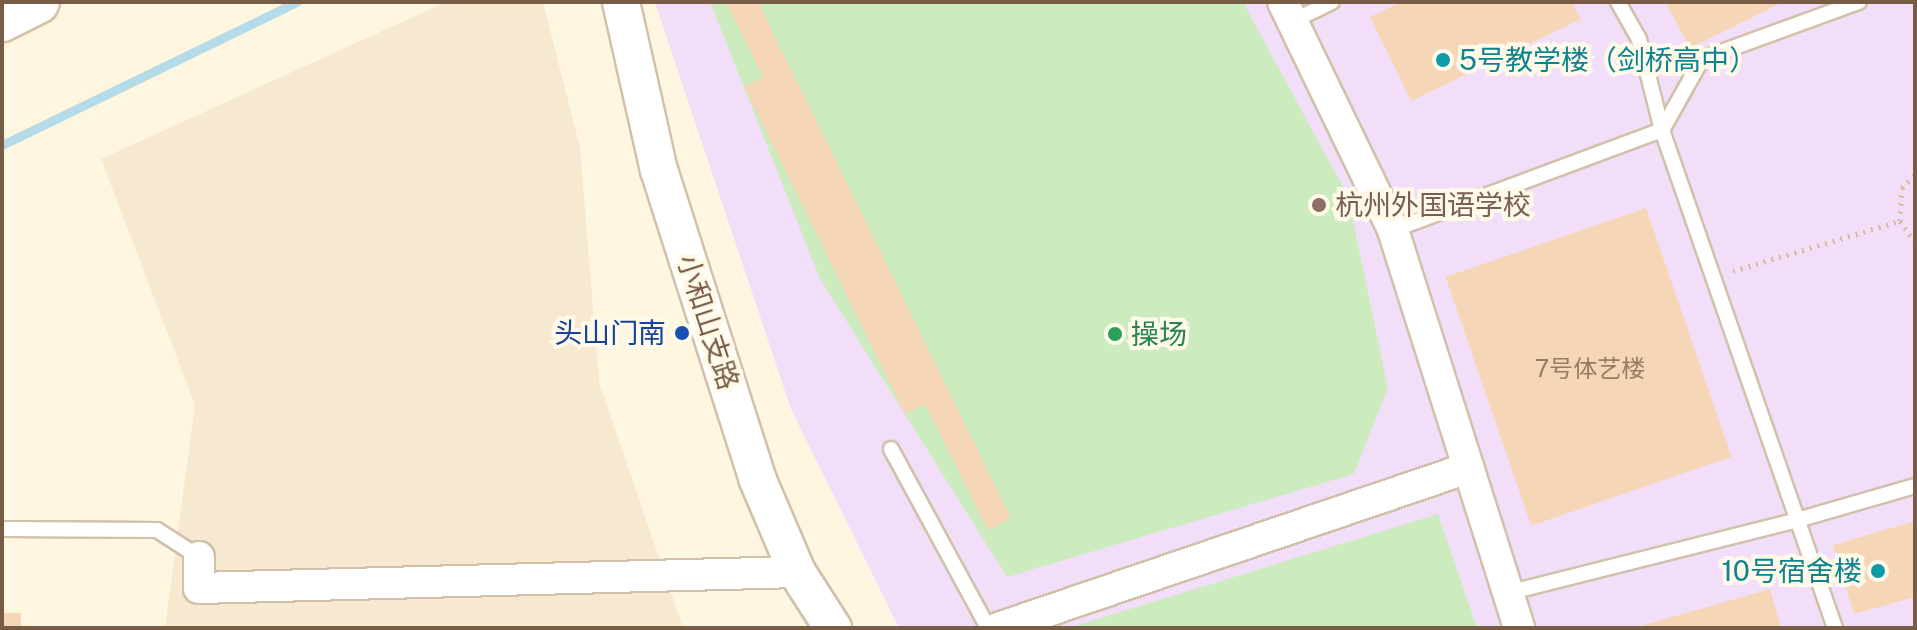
<!DOCTYPE html>
<meta charset="utf-8">
<style>
body{margin:0}
#map{position:relative;width:1917px;height:630px;overflow:hidden;background:#fef6e1;font-family:"Public Sans","Noto Sans SC",sans-serif}
div>[style]{position:absolute}
.residential>*{inset:0;background:#f6e9cf}
.education>*{inset:0;background:#f3defa}
.green>*{inset:0;background:#ccecbf}
.stream>*{height:9px;margin:-4.5px;padding:0 4.5px;transform-origin:4.5px;border-radius:4.5px;background:#b5dbe9}
.building>*{inset:0;background:#f5d7b7;transform-origin:0 0}
.path>*{height:5px;margin-top:-2.5px;transform-origin:0;background:repeating-linear-gradient(90deg,#daba9a 0 2px,transparent 0 8px)}
.roads{filter:drop-shadow(2px 0 #d2c1aa) drop-shadow(-2px 0 #d2c1aa) drop-shadow(0 2px #d2c1aa) drop-shadow(0 -2px #d2c1aa)}
.service>*{height:14px;margin:-7px;padding:0 7px;transform-origin:7px;border-radius:7px;background:#fff}
.minor>*{height:30px;margin:-15px;padding:0 15px;transform-origin:15px;border-radius:15px;background:#fff}
.tertiary>*{height:36px;margin:-18px;padding:0 18px;transform-origin:18px;border-radius:18px;background:#fff}
.secondary>*{height:42px;margin:-21px;padding:0 21px;transform-origin:21px;border-radius:21px;background:#fff}
.dots>*{width:22px;height:22px;translate:-50% -50%;box-sizing:border-box;border:4px solid #fff9e9;border-radius:50%}
span{translate:-50% -50%;white-space:nowrap;text-align:center;line-height:1.15;-webkit-text-stroke:8px #fff9e9;paint-order:stroke}
.number-label{font-size:24px;color:#967c62}
.number-label span{-webkit-text-stroke-width:0}
.culture-label{font-size:28px;color:#0d838f}
.left{translate:0 -50%;text-align:left}
.right{translate:-100% -50%;text-align:right}
.education-label{font-size:28px;color:#785e54}
.street-label{font-size:28px;color:#775d46}
.transit-label{font-size:28px;color:#164399}
.leisure-label{font-size:28px;color:#27864d}
.frame{position:absolute;inset:0;border:4px solid #775d46;pointer-events:none}
</style>
<div id="map">
<div class="residential">
<i style="clip-path:polygon(446px 2px,543px 2px,580px 148px,599px 382px,683px 628px,165px 628px,195px 405px,101px 159px)"></i>
</div>
<div class="education">
<i style="clip-path:polygon(655px 2px,1915px 2px,1915px 628px,899px 628px,791px 409px)"></i>
</div>
<div class="green">
<i style="clip-path:polygon(710px 2px,1243px 2px,1348px 196px,1388px 388px,1354px 474px,1007px 577px,820px 279px)"></i>
<i style="clip-path:polygon(1438px 514px,1477px 628px,1068px 628px)"></i>
</div>
<div class="stream">
<i style="left:2px;top:145px;width:328px;rotate:-25.9deg"></i>
</div>
<div class="building">
<i style="clip-path:polygon(726px 2px,758px 2px,1011px 518px,988px 530px,925px 404px,905px 414px,744px 86px,763px 77px)"></i>
<i style="clip-path:polygon(1401px 2px,1572px 2px,1581px 19px,1411px 101px,1370px 17px)"></i>
<i style="clip-path:polygon(1665px 2px,1783px 2px,1690px 48px)"></i>
<i style="left:1646px;top:208px;width:263px;height:212px;rotate:71deg"></i>
<i style="clip-path:polygon(1915px 521px,1915px 597px,1854px 614px,1833px 545px)"></i>
<i style="clip-path:polygon(1770px 589px,1781px 628px,1637px 628px,1637px 627px)"></i>
<i style="left:2px;top:613px;width:19px;height:15px"></i>
</div>
<div class="path">
<i style="left:1900px;top:221px;width:33px;rotate:-87deg"></i>
<i style="left:1902px;top:188px;width:19px;rotate:-47deg"></i>
<i style="left:1733px;top:271px;width:174px;rotate:-16.7deg"></i>
<i style="left:1900px;top:221px;width:26px;rotate:54deg"></i>
</div>
<div class="roads">
<div class="service">
<i style="left:1293px;top:21px;width:43px;rotate:-26deg"></i>
<i style="left:1393px;top:230px;width:287px;rotate:-20.4deg"></i>
<i style="left:1662px;top:130px;width:94px;rotate:-104.2deg"></i>
<i style="left:1639px;top:39px;width:43px;rotate:-119.6deg"></i>
<i style="left:891px;top:449px;width:204px;rotate:61.5deg"></i>
<i style="left:2px;top:529px;width:155px;rotate:0.4deg"></i>
<i style="left:157px;top:530px;width:50px;rotate:32.7deg"></i>
<i style="left:1507px;top:593px;width:299px;rotate:-14.1deg"></i>
<i style="left:1797px;top:520px;width:123px;rotate:-16.1deg"></i>
<i style="left:1835px;top:628px;width:527px;rotate:-109.16deg"></i>
<i style="left:1662px;top:130px;width:81px;rotate:-60.6deg"></i>
<i style="left:1702px;top:59px;width:167px;rotate:-20deg"></i>
</div>
<div class="minor">
<i style="left:1283px;top:2px;width:253px;rotate:64.2deg"></i>
<i style="left:1393px;top:230px;width:417px;rotate:72.4deg"></i>
<i style="left:199px;top:557px;width:31px;rotate:90deg"></i>
<i style="left:199px;top:588px;width:598px;rotate:-1.53deg"></i>
<i style="left:998px;top:628px;width:497px;rotate:-18.8deg"></i>
</div>
<div class="tertiary">
<i style="left:621px;top:2px;width:172px;rotate:77.3deg"></i>
<i style="left:659px;top:170px;width:323px;rotate:72.3deg"></i>
<i style="left:757px;top:478px;width:102px;rotate:66.9deg"></i>
<i style="left:797px;top:572px;width:67px;rotate:57.3deg"></i>
</div>
<div class="secondary">
<i style="left:2px;top:20px;width:40px;rotate:-26.6deg"></i>
</div>
</div>
<div class="dots">
<i style="left:1443px;top:60px;background:#0f9aa8"></i>
<i style="left:1319px;top:205px;background:#8d6e63"></i>
<i style="left:682px;top:333px;background:#1a4fb4"></i>
<i style="left:1115px;top:334px;background:#2e9e5b"></i>
<i style="left:1878px;top:571px;background:#0f9aa8"></i>
</div>
<div class="number-label">
<span style="left:1590px;top:369px">7号体艺楼</span>
</div>
<div class="culture-label">
<span class="left" style="left:1459px;top:60px">5号教学楼（剑桥高中）</span>
<span class="right" style="left:1862px;top:571px">10号宿舍楼</span>
</div>
<div class="education-label">
<span class="left" style="left:1335px;top:205px">杭州外国语学校</span>
</div>
<div class="street-label">
<span style="left:708px;top:322px;rotate:72deg">小和山支路</span>
</div>
<div class="transit-label">
<span class="right" style="left:666px;top:333px">头山门南</span>
</div>
<div class="leisure-label">
<span class="left" style="left:1131px;top:334px">操场</span>
</div>
<div class="frame"></div>
</div>
